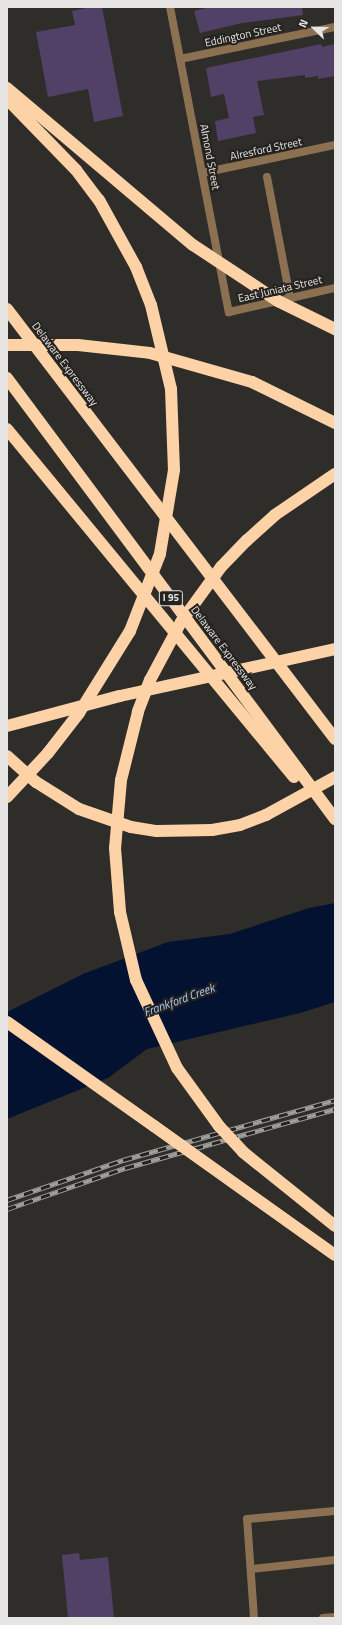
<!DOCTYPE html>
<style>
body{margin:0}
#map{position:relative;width:342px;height:1625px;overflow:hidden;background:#2f2d29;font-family:"Titillium Web",sans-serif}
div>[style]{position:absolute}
.water>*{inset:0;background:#021230}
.building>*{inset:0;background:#524167}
.lane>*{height:8px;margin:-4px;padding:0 4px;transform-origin:4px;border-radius:4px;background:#8c7052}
.street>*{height:8px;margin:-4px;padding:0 4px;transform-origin:4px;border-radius:4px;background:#8c7052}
.highway>*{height:12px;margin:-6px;padding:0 6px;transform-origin:6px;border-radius:6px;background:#fdd2a6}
.rail>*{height:4.5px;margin-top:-2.25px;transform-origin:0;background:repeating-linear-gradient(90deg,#25231f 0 9px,#a09f9c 0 18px);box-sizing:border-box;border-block:1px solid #a09f9c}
.highway-bridge>*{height:12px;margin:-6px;padding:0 6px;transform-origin:6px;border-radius:6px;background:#fdd2a6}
span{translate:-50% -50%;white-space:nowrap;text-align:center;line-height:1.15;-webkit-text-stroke:4px #25231f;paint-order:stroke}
.shield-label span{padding:1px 3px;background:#25231f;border:1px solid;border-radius:3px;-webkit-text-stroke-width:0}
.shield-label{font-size:10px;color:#e6e5e3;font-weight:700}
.street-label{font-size:11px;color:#e6e5e3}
.water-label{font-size:12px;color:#a9c8f9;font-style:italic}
.frame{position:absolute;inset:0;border:8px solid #e6e5e3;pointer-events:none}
.north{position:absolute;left:294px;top:8px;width:40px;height:40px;-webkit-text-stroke:3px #25231f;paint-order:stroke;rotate:293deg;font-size:11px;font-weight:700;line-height:16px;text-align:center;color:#e6e5e3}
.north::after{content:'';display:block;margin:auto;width:14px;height:18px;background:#e6e5e3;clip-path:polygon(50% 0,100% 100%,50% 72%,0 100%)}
</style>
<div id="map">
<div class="water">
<i style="clip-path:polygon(335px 903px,335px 1002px,300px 1013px,147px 1049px,108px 1078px,7px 1119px,7px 1012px,83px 974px,168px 942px,230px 934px,309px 908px)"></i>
</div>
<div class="building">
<i style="clip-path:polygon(91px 7px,102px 7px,123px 116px,94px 122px,88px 89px,48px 97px,36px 32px,75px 25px,72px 11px)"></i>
<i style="clip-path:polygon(211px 7px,302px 7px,303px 15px,242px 23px,200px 33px,194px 11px)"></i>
<i style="clip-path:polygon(321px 44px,322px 47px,335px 44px,335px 76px,318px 79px,318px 76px,305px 78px,305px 75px,257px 81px,264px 115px,253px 117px,256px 133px,218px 141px,215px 121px,229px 118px,224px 94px,211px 97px,206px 68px)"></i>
<i style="clip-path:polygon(79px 1553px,80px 1560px,108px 1557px,114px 1618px,68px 1618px,62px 1555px)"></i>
</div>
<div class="lane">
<i style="left:267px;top:177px;width:123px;rotate:79.2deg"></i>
<i style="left:251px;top:1569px;width:84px;rotate:-6.1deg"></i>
<i style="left:254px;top:1618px;width:99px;rotate:-94deg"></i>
<i style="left:247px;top:1519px;width:88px;rotate:-5.2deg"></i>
<i style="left:323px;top:1618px;width:12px;rotate:-5deg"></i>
</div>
<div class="street">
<i style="left:170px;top:7px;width:311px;rotate:79.1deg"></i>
<i style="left:229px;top:312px;width:109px;rotate:-12.8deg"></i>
<i style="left:180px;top:59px;width:158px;rotate:-11.7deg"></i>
<i style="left:202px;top:173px;width:136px;rotate:-11.9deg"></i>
</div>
<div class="highway">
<i style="left:7px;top:309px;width:541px;rotate:52.66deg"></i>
<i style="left:7px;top:378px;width:550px;rotate:53.36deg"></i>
<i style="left:252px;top:382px;width:93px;rotate:26.3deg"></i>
<i style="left:7px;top:429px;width:451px;rotate:50.5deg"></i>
<i style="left:7px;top:1022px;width:180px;rotate:35.3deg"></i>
</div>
<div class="rail">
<i style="left:7px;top:1200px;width:123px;rotate:-19deg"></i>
<i style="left:123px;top:1160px;width:220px;rotate:-15.8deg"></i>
<i style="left:7px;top:1209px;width:125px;rotate:-19.2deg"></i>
<i style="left:125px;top:1168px;width:218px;rotate:-15.7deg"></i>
</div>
<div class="highway-bridge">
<i style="left:7px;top:88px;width:243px;rotate:40.2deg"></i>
<i style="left:193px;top:245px;width:102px;rotate:33.4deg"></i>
<i style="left:278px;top:301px;width:64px;rotate:26.2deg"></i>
<i style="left:7px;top:99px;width:99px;rotate:45.8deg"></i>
<i style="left:76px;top:170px;width:38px;rotate:53deg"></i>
<i style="left:99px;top:200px;width:77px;rotate:61.1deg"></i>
<i style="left:136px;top:267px;width:41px;rotate:68.5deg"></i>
<i style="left:151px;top:305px;width:86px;rotate:76.6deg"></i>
<i style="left:171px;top:389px;width:81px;rotate:87.9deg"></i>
<i style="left:174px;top:470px;width:85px;rotate:99.5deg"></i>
<i style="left:160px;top:554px;width:83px;rotate:111.3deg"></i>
<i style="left:130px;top:631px;width:97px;rotate:121.9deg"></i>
<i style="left:79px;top:713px;width:51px;rotate:127.8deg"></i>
<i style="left:48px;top:753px;width:60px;rotate:133deg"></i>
<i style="left:7px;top:345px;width:71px"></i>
<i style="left:78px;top:345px;width:72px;rotate:6.3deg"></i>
<i style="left:150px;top:353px;width:106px;rotate:15.9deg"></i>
<i style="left:335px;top:474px;width:73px;rotate:145.7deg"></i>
<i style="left:275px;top:515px;width:38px;rotate:138deg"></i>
<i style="left:247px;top:540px;width:37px;rotate:134deg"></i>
<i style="left:221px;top:567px;width:68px;rotate:126deg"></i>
<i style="left:181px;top:622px;width:66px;rotate:118.1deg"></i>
<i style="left:150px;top:680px;width:34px;rotate:111deg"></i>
<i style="left:138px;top:712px;width:70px;rotate:104deg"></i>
<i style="left:121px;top:780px;width:68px;rotate:95deg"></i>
<i style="left:115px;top:848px;width:64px;rotate:85.5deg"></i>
<i style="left:120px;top:912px;width:70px;rotate:76.8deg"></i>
<i style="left:136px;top:980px;width:97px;rotate:65deg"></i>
<i style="left:177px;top:1068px;width:72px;rotate:54.1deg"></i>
<i style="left:219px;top:1126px;width:35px;rotate:47deg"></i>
<i style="left:243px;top:1152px;width:118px;rotate:38.8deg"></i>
<i style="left:7px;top:726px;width:117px;rotate:-14.9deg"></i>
<i style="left:120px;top:696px;width:220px;rotate:-12.3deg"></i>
<i style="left:7px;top:756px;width:39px;rotate:42deg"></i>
<i style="left:36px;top:782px;width:51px;rotate:32.1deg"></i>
<i style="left:79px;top:809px;width:55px;rotate:19.1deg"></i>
<i style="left:131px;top:827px;width:26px;rotate:9deg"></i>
<i style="left:157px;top:831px;width:55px;rotate:-1deg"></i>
<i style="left:212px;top:830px;width:28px;rotate:-10deg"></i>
<i style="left:240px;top:825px;width:28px;rotate:-21deg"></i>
<i style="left:266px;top:815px;width:79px;rotate:-28.8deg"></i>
<i style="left:154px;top:1126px;width:222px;rotate:35.5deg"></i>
</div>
<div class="shield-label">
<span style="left:171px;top:598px">I 95</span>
</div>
<div class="street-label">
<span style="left:243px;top:35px;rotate:-12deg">Eddington Street</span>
<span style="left:266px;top:149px;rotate:-12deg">Alresford Street</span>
<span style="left:210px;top:157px;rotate:79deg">Almond Street</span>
<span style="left:280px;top:289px;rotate:-13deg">East Juniata Street</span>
<span style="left:65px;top:364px;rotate:53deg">Delaware Expressway</span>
<span style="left:224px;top:648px;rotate:53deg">Delaware Expressway</span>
</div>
<div class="water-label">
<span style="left:179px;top:1000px;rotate:-20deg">Frankford Creek</span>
</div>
<div class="frame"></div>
<div class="north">N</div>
</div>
